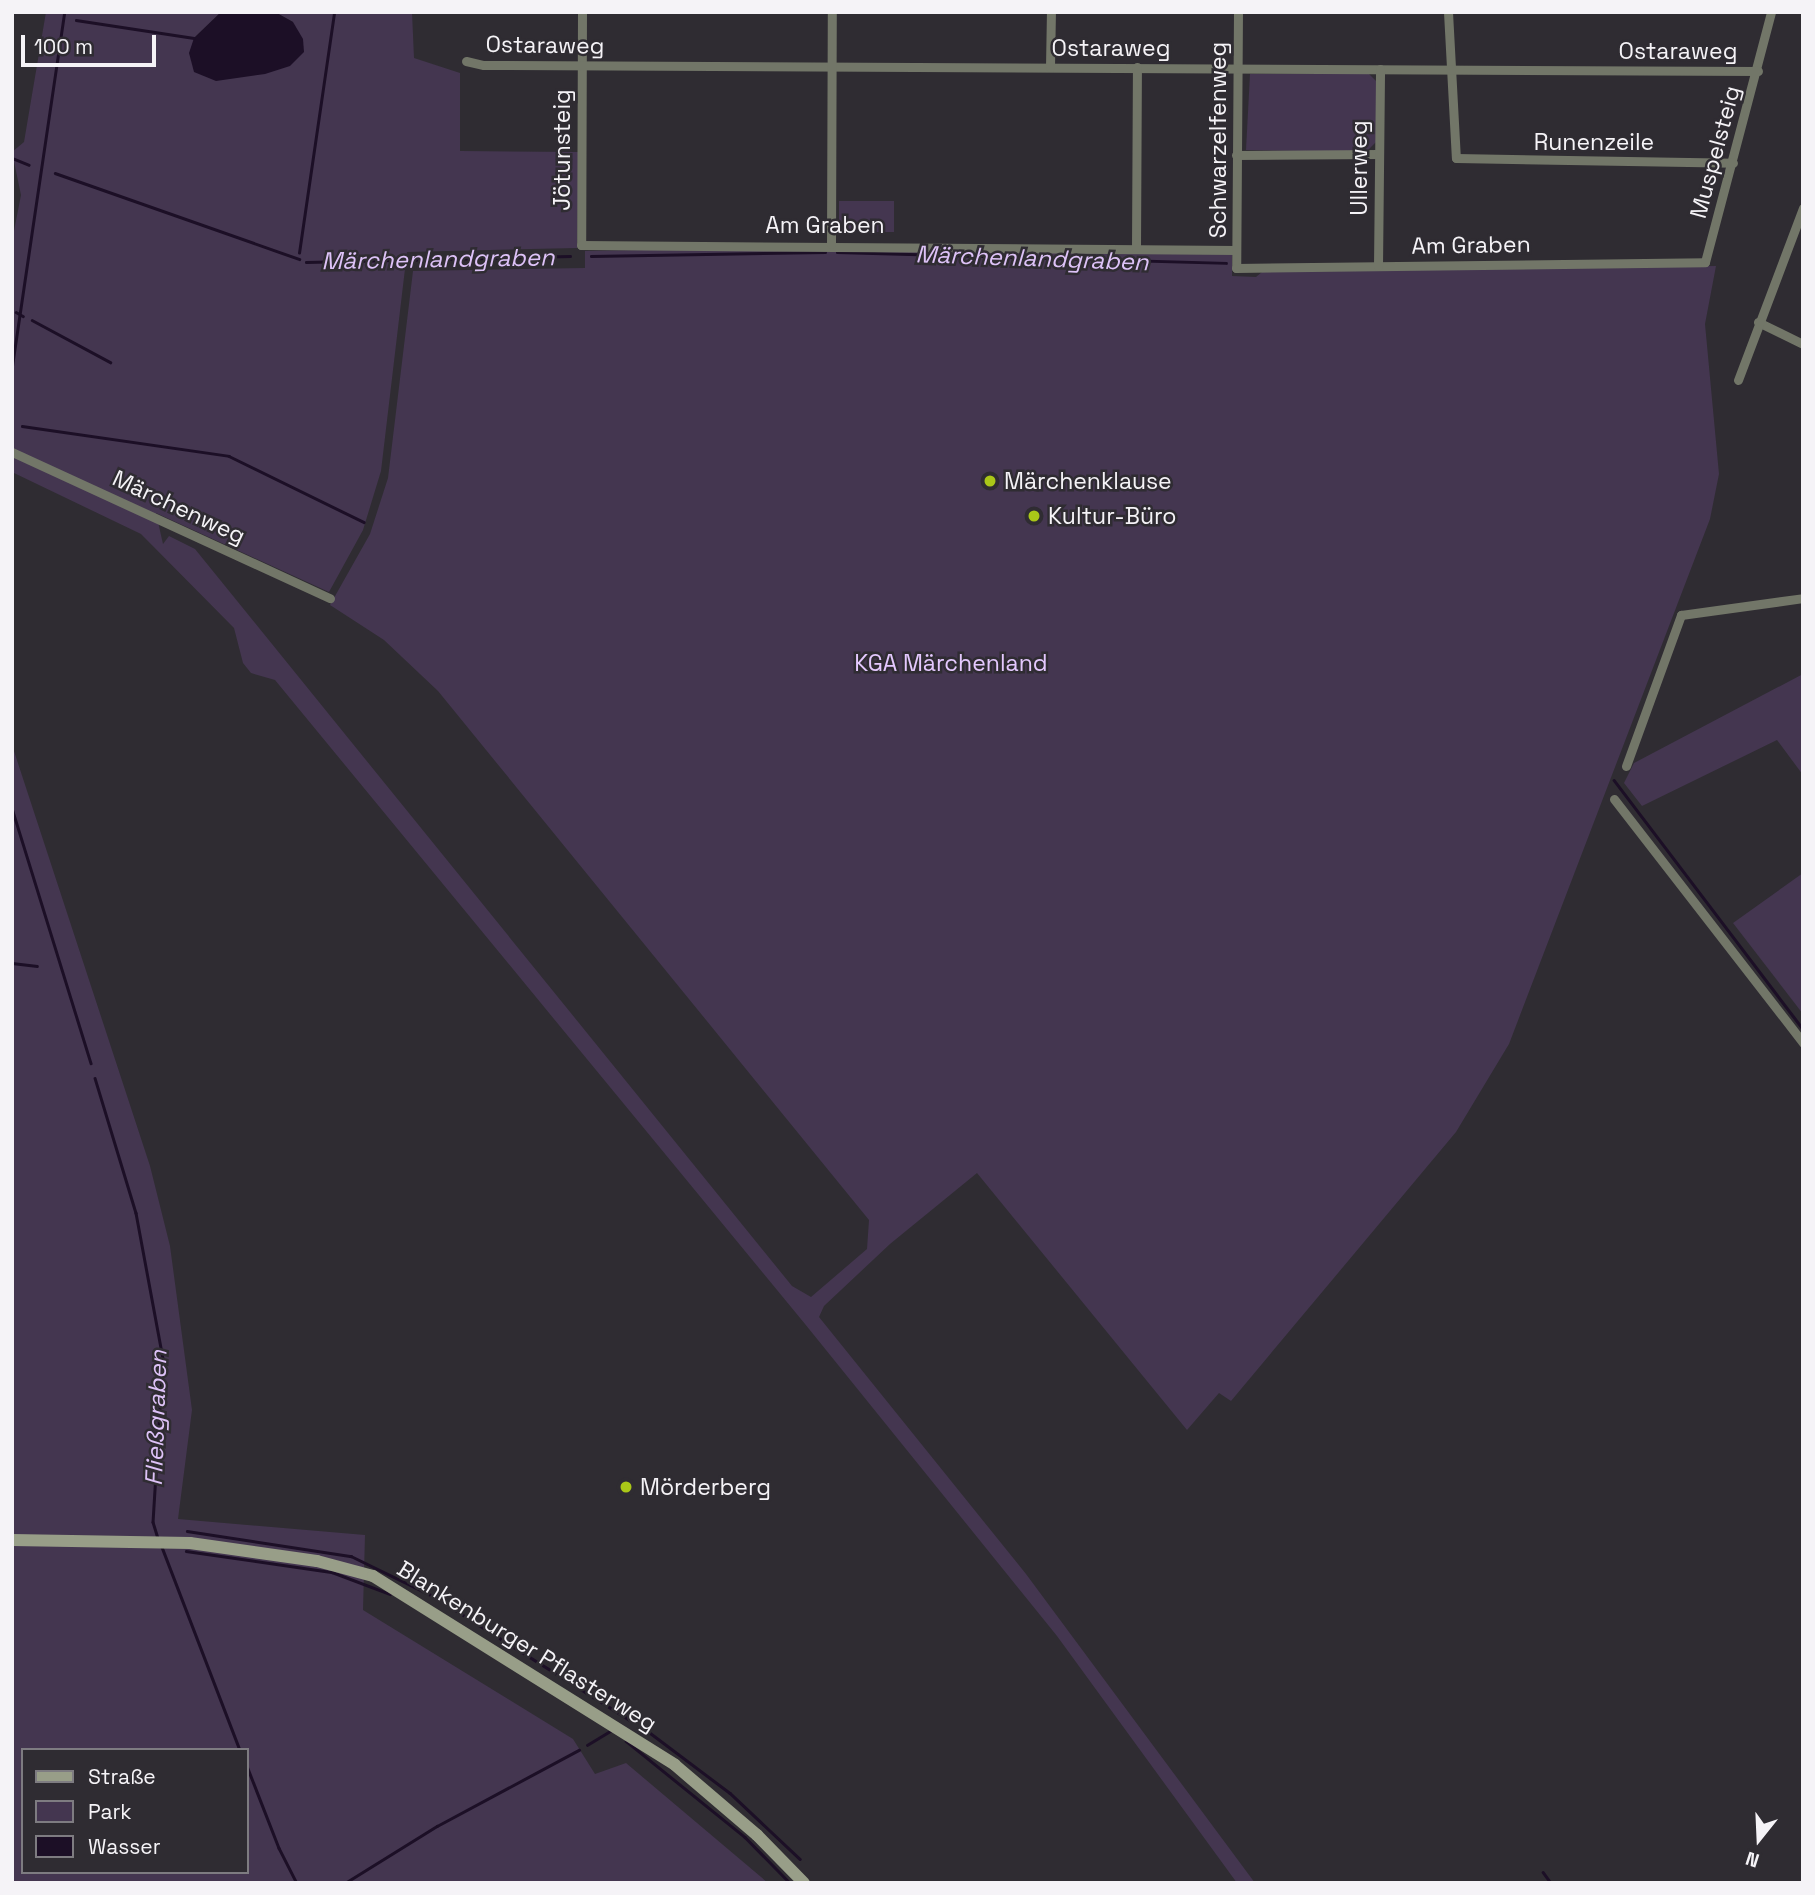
<!DOCTYPE html>
<meta charset="utf-8">
<style>
body{margin:0}
#map{position:relative;width:1815px;height:1895px;overflow:hidden;background:#2f2c32;font-family:"Space Grotesk",sans-serif}
div>[style]{position:absolute}
.green>*{inset:0;background:#443650;transform-origin:0 0}
.water>*{inset:0;background:#1c0f26}
.stream>*{height:2.5px;margin:-1.25px;padding:0 1.25px;transform-origin:1.25px;border-radius:1.25px;background:#1c0f26}
.minor>*{height:9px;margin:-4.5px;padding:0 4.5px;transform-origin:4.5px;border-radius:4.5px;background:#727668}
.secondary>*{height:12px;margin:-6px;padding:0 6px;transform-origin:6px;border-radius:6px;background:#989e88}
.dots>*{width:19px;height:19px;translate:-50% -50%;box-sizing:border-box;border:4px solid #2f2c32;border-radius:50%}
span{translate:-50% -50%;white-space:nowrap;text-align:center;line-height:1.15;-webkit-text-stroke:5px #2f2c32;paint-order:stroke}
.street-label{font-size:23px;color:#f5f3f7}
.poi-label{font-size:23px;color:#f5f3f7}
.left{translate:0 -50%;text-align:left}
.park-label{font-size:23px;color:#e4c8fe}
.water-label{font-size:24px;color:#ddc2f7;font-style:italic}
.frame{position:absolute;inset:0;border:14px solid #f5f3f7;pointer-events:none}
.legend{position:absolute;left:21px;top:1748px;width:228px;height:126px;box-sizing:border-box;background:#2f2c32;border:2px solid #7e7c81;margin:0;padding:9px 12px;list-style:none;font-size:21px;color:#f5f3f7}
.legend li{display:flex;align-items:center;gap:14px;height:35px}
.legend b{width:35px;border:2px solid #7e7c81}
.north{position:absolute;left:1724px;top:1804px;width:70px;height:70px;-webkit-text-stroke:5px #2f2c32;paint-order:stroke;rotate:198deg;font-size:19px;font-weight:700;line-height:28px;text-align:center;color:#f5f3f7}
.north::after{content:'';display:block;margin:auto;width:24px;height:32px;background:#f5f3f7;clip-path:polygon(50% 0,100% 100%,50% 72%,0 100%)}
.scale{position:absolute;left:21px;top:35px;width:135px;height:32px;box-sizing:border-box;border:4px solid #f5f3f7;border-top:0;padding-left:9px;font-size:21px;line-height:24px;white-space:nowrap;color:#f5f3f7;-webkit-text-stroke:5px #2f2c32;paint-order:stroke}
</style>
<div id="map">
<div class="green">
<i style="clip-path:polygon(46px 12px,221px 12px,194px 38px,293px 22px,275px 12px,412px 12px,414px 58px,460px 73px,460px 151px,579px 152px,577px 248px,407px 252px,381px 471px,363px 530px,329px 592px,156px 513px,163px 544px,169px 536px,195px 549px,792px 1286px,811px 1297px,867px 1249px,869px 1220px,438px 691px,384px 640px,330px 605px,370px 534px,388px 478px,413px 271px,585px 268px,585px 251px,828px 247px,1232px 253px,1232px 276px,1256px 277px,1262px 272px,1716px 266px,1705px 324px,1719px 474px,1710px 519px,1509px 1044px,1456px 1132px,1231px 1401px,1219px 1393px,1187px 1430px,977px 1173px,890px 1244px,824px 1306px,819px 1317px,1026px 1574px,1255px 1883px,1237px 1883px,1057px 1636px,805px 1324px,275px 680px,251px 673px,243px 663px,234px 628px,141px 534px,14px 473px,12px 492px,12px 241px,21px 195px,12px 152px,24px 142px)"></i>
<i style="clip-path:polygon(1250px 74px,1369px 74px,1376px 81px,1376px 142px,1366px 152px,1246px 150px)"></i>
<i style="left:839px;top:201px;width:55px;height:31px"></i>
<i style="clip-path:polygon(1803px 674px,1803px 775px,1777px 740px,1642px 806px,1624px 783px,1634px 763px)"></i>
<i style="clip-path:polygon(evenodd,12px 745px,150px 1166px,170px 1246px,192px 1410px,178px 1519px,365px 1535px,363px 1610px,573px 1739px,595px 1774px,626px 1763px,768px 1883px,12px 1883px,12px 745px,23px 1750px,247px 1750px,247px 1872px,23px 1872px,23px 1750px)"></i>
<i style="clip-path:polygon(1803px 873px,1803px 1014px,1733px 923px)"></i>
</div>
<div class="water">
<i style="clip-path:polygon(221px 12px,275px 12px,293px 22px,303px 39px,304px 52px,290px 66px,265px 74px,216px 81px,194px 72px,189px 53px,194px 38px)"></i>
</div>
<div class="stream">
<i style="left:76px;top:20px;width:119px;rotate:8.7deg"></i>
<i style="left:12px;top:158px;width:18px;rotate:22deg"></i>
<i style="left:55px;top:173px;width:259px;rotate:19.4deg"></i>
<i style="left:837px;top:252px;width:389px;rotate:1.6deg"></i>
<i style="left:299px;top:253px;width:244px;rotate:-81.7deg"></i>
<i style="left:591px;top:256px;width:234px;rotate:-1deg"></i>
<i style="left:306px;top:262px;width:264px;rotate:-1.3deg"></i>
<i style="left:16px;top:312px;width:8px;rotate:30deg"></i>
<i style="left:32px;top:320px;width:89px;rotate:28.3deg"></i>
<i style="left:12px;top:366px;width:358px;rotate:-81.6deg"></i>
<i style="left:22px;top:426px;width:209px;rotate:8.2deg"></i>
<i style="left:229px;top:456px;width:150px;rotate:26.1deg"></i>
<i style="left:1614px;top:780px;width:313px;rotate:52.8deg"></i>
<i style="left:12px;top:808px;width:267px;rotate:72.8deg"></i>
<i style="left:12px;top:963px;width:25px;rotate:7deg"></i>
<i style="left:95px;top:1078px;width:141px;rotate:73.1deg"></i>
<i style="left:136px;top:1213px;width:148px;rotate:79.5deg"></i>
<i style="left:163px;top:1359px;width:163px;rotate:93.5deg"></i>
<i style="left:153px;top:1522px;width:17px;rotate:73deg"></i>
<i style="left:187px;top:1531px;width:166px;rotate:8.7deg"></i>
<i style="left:351px;top:1556px;width:91px;rotate:26deg"></i>
<i style="left:162px;top:1547px;width:217px;rotate:69deg"></i>
<i style="left:186px;top:1551px;width:148px;rotate:8.2deg"></i>
<i style="left:332px;top:1572px;width:62px;rotate:20.8deg"></i>
<i style="left:452px;top:1608px;width:210px;rotate:32.2deg"></i>
<i style="left:645px;top:1729px;width:106px;rotate:37deg"></i>
<i style="left:730px;top:1793px;width:96px;rotate:43.3deg"></i>
<i style="left:626px;top:1741px;width:153px;rotate:38.9deg"></i>
<i style="left:745px;top:1837px;width:64px;rotate:45.6deg"></i>
<i style="left:587px;top:1745px;width:27px;rotate:-31deg"></i>
<i style="left:247px;top:1766px;width:88px;rotate:68.7deg"></i>
<i style="left:279px;top:1848px;width:39px;rotate:63deg"></i>
<i style="left:1543px;top:1872px;width:14px;rotate:54deg"></i>
<i style="left:345px;top:1883px;width:108px;rotate:-31.8deg"></i>
<i style="left:437px;top:1826px;width:161px;rotate:-28.2deg"></i>
</div>
<div class="minor">
<i style="left:582px;top:12px;width:233px;rotate:90.2deg"></i>
<i style="left:581px;top:245px;width:655px;rotate:0.44deg"></i>
<i style="left:1238px;top:12px;width:256px;rotate:90.4deg"></i>
<i style="left:1236px;top:268px;width:469px;rotate:-0.7deg"></i>
<i style="left:1705px;top:262px;width:259px;rotate:-75.2deg"></i>
<i style="left:1448px;top:12px;width:146px;rotate:86.9deg"></i>
<i style="left:1456px;top:158px;width:277px;rotate:1deg"></i>
<i style="left:466px;top:61px;width:18px;rotate:13deg"></i>
<i style="left:484px;top:65px;width:1274px;rotate:0.27deg"></i>
<i style="left:1050px;top:67px;width:55px;rotate:-89deg"></i>
<i style="left:1236px;top:155px;width:143px;rotate:-0.4deg"></i>
<i style="left:831px;top:244px;width:232px;rotate:-89.8deg"></i>
<i style="left:1136px;top:248px;width:181px;rotate:-89.7deg"></i>
<i style="left:1378px;top:266px;width:197px;rotate:-89.4deg"></i>
<i style="left:1758px;top:322px;width:50px;rotate:26.1deg"></i>
<i style="left:1738px;top:380px;width:184px;rotate:-69.3deg"></i>
<i style="left:12px;top:452px;width:350px;rotate:24.7deg"></i>
<i style="left:1626px;top:766px;width:161px;rotate:-70deg"></i>
<i style="left:1681px;top:615px;width:123px;rotate:-7.9deg"></i>
<i style="left:1614px;top:799px;width:309px;rotate:52.2deg"></i>
</div>
<div class="secondary">
<i style="left:12px;top:1540px;width:178px;rotate:1deg"></i>
<i style="left:190px;top:1543px;width:128px;rotate:8.1deg"></i>
<i style="left:317px;top:1561px;width:58px;rotate:15deg"></i>
<i style="left:373px;top:1576px;width:356px;rotate:32deg"></i>
<i style="left:675px;top:1765px;width:108px;rotate:40.5deg"></i>
<i style="left:757px;top:1835px;width:67px;rotate:45.6deg"></i>
</div>
<div class="dots">
<i style="left:990px;top:481px;background:#aac718"></i>
<i style="left:1034px;top:516px;background:#aac718"></i>
<i style="left:626px;top:1487px;background:#aac718"></i>
</div>
<div class="street-label">
<span style="left:545px;top:45px;rotate:1deg">Ostaraweg</span>
<span style="left:1111px;top:48px">Ostaraweg</span>
<span style="left:1678px;top:51px">Ostaraweg</span>
<span style="left:1218px;top:140px;rotate:-90deg">Schwarzelfenweg</span>
<span style="left:1594px;top:142px">Runenzeile</span>
<span style="left:562px;top:150px;rotate:-90deg">Jötunsteig</span>
<span style="left:1715px;top:152px;rotate:-75deg">Muspelsteig</span>
<span style="left:1359px;top:168px;rotate:-90deg">Ullerweg</span>
<span style="left:825px;top:225px">Am Graben</span>
<span style="left:1471px;top:245px;rotate:-1deg">Am Graben</span>
<span style="left:179px;top:507px;rotate:25deg">Märchenweg</span>
<span style="left:527px;top:1646px;rotate:32deg">Blankenburger Pflasterweg</span>
</div>
<div class="poi-label">
<span class="left" style="left:1004px;top:481px">Märchenklause</span>
<span class="left" style="left:1048px;top:516px">Kultur-Büro</span>
<span class="left" style="left:640px;top:1487px">Mörderberg</span>
</div>
<div class="park-label">
<span style="left:951px;top:663px">KGA Märchenland</span>
</div>
<div class="water-label">
<span style="left:1032px;top:258px;rotate:2deg">Märchenlandgraben</span>
<span style="left:438px;top:259px;rotate:-1deg">Märchenlandgraben</span>
<span style="left:156px;top:1418px;rotate:-88deg">Fließgraben</span>
</div>
<div class="frame"></div>
<ul class="legend">
<li><b style="height:9px;background:#989e88"></b>Straße</li>
<li><b style="height:19px;background:#443650"></b>Park</li>
<li><b style="height:19px;background:#1c0f26"></b>Wasser</li>
</ul>
<div class="north">N</div>
<div class="scale">100 m</div>
</div>
